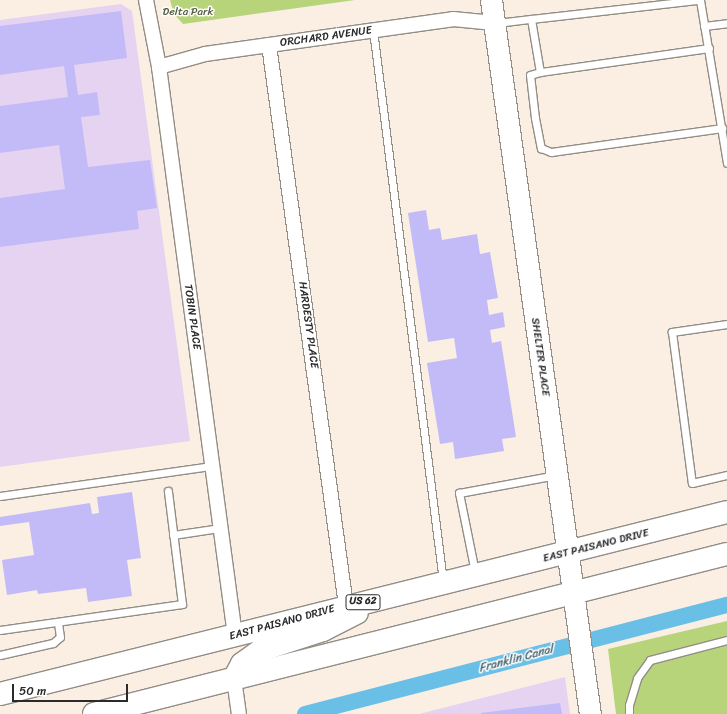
<!DOCTYPE html>
<style>
body{margin:0}
#map{position:relative;width:727px;height:714px;overflow:hidden;background:#faefe2;font-family:Sriracha,sans-serif}
div>[style]{position:absolute}
.built>*{inset:0;background:#e5d3f1}
.green>*{inset:0;background:#b7d47a}
.canal>*{height:16px;margin:-8px;padding:0 8px;transform-origin:8px;border-radius:8px;background:#69bfe6}
.building>*{inset:0;background:#c3bbf7}
.roads{filter:drop-shadow(1px 0 #928d86) drop-shadow(-1px 0 #928d86) drop-shadow(0 1px #928d86) drop-shadow(0 -1px #928d86)}
.lane>*{height:7px;margin:-3.5px;padding:0 3.5px;transform-origin:3.5px;border-radius:3.5px;background:#fff}
.street>*{height:14px;margin:-7px;padding:0 7px;transform-origin:7px;border-radius:7px;background:#fff}
.secondary>*{height:21px;margin:-10.5px;padding:0 10.5px;transform-origin:10.5px;border-radius:10.5px;background:#fff}
.primary>*{height:22px;margin:-11px;padding:0 11px;transform-origin:11px;border-radius:11px;background:#fff}
span{translate:-50% -50%;white-space:nowrap;text-align:center;line-height:1.15;-webkit-text-stroke:3px #fff;paint-order:stroke}
.shield-label span{padding:1px 3px;background:#fff;border:1px solid;border-radius:3px;-webkit-text-stroke-width:0}
.shield-label{font-size:10px;color:#2b2b2b;font-weight:700}
.park-label{font-size:11px;color:#555e43}
.street-label{font-size:11px;color:#2b2b2b}
.water-label{font-size:12px;color:#415f6c;font-style:italic}
.scale{position:absolute;left:12px;top:684px;width:116px;height:18px;box-sizing:border-box;border:2px solid #2b2b2b;border-top:0;padding-left:5px;font-size:12px;line-height:14px;white-space:nowrap;color:#2b2b2b;-webkit-text-stroke:3px #fff;paint-order:stroke}
</style>
<div id="map">
<div class="built">
<i style="clip-path:polygon(121px 4px,132px 11px,190px 441px,0 467px,0 20px)"></i>
<i style="clip-path:polygon(565px 677px,570px 714px,419px 714px)"></i>
</div>
<div class="green">
<i style="clip-path:polygon(170px 0,355px 0,183px 24px,174px 14px)"></i>
<i style="clip-path:polygon(727px 621px,727px 714px,616px 714px,608px 649px)"></i>
</div>
<div class="canal">
<i style="left:305px;top:714px;width:436px;rotate:-14.5deg"></i>
</div>
<div class="building">
<i style="clip-path:polygon(121px 11px,127px 58px,74px 65px,78px 95px,97px 92px,100px 115px,81px 117px,88px 167px,150px 160px,157px 208px,137px 211px,139px 229px,0 247px,0 198px,65px 189px,59px 145px,0 153px,0 106px,68px 97px,64px 66px,0 75px,0 26px)"></i>
<i style="clip-path:polygon(426px 210px,429px 230px,440px 228px,442px 240px,477px 234px,480px 254px,490px 252px,498px 298px,487px 300px,489px 315px,503px 312px,505px 327px,490px 330px,492px 343px,501px 341px,516px 437px,502px 439px,504px 451px,455px 459px,453px 442px,440px 444px,427px 363px,457px 358px,454px 338px,428px 342px,408px 213px)"></i>
<i style="clip-path:polygon(132px 492px,141px 558px,127px 560px,132px 596px,88px 602px,86px 588px,38px 594px,37px 590px,7px 595px,2px 560px,34px 555px,29px 522px,0 526px,0 517px,90px 503px,92px 514px,99px 513px,97px 497px)"></i>
<i style="clip-path:polygon(560px 703px,562px 714px,481px 714px,481px 713px)"></i>
</div>
<div class="roads">
<div class="lane">
<i style="left:700px;top:0;width:165px;rotate:80.6deg"></i>
<i style="left:531px;top:19px;width:169px;rotate:-6.5deg"></i>
<i style="left:497px;top:23px;width:34px;rotate:-7deg"></i>
<i style="left:531px;top:19px;width:54px;rotate:80.4deg"></i>
<i style="left:704px;top:26px;width:23px;rotate:-7deg"></i>
<i style="left:373px;top:30px;width:555px;rotate:82.76deg"></i>
<i style="left:709px;top:48px;width:171px;rotate:171.9deg"></i>
<i style="left:540px;top:72px;width:10px;rotate:163deg"></i>
<i style="left:530px;top:75px;width:43px;rotate:83.4deg"></i>
<i style="left:535px;top:118px;width:31px;rotate:79deg"></i>
<i style="left:541px;top:148px;width:11px;rotate:22deg"></i>
<i style="left:551px;top:152px;width:173px;rotate:-8deg"></i>
<i style="left:727px;top:324px;width:56px;rotate:171.7deg"></i>
<i style="left:672px;top:332px;width:152px;rotate:82.5deg"></i>
<i style="left:692px;top:483px;width:36px;rotate:-13deg"></i>
<i style="left:0;top:496px;width:214px;rotate:-8.1deg"></i>
<i style="left:173px;top:535px;width:48px;rotate:-8.5deg"></i>
<i style="left:475px;top:572px;width:81px;rotate:-101.4deg"></i>
<i style="left:459px;top:493px;width:99px;rotate:-10.5deg"></i>
<i style="left:0;top:630px;width:184px;rotate:-8.1deg"></i>
<i style="left:182px;top:604px;width:114px;rotate:-97.1deg"></i>
<i style="left:0;top:655px;width:54px;rotate:-12.8deg"></i>
<i style="left:53px;top:643px;width:9px;rotate:-41deg"></i>
<i style="left:60px;top:637px;width:15px;rotate:-98deg"></i>
<i style="left:629px;top:714px;width:9px;rotate:-90deg"></i>
<i style="left:629px;top:705px;width:28px;rotate:-73deg"></i>
<i style="left:637px;top:678px;width:22px;rotate:-54deg"></i>
<i style="left:650px;top:660px;width:80px;rotate:-14.6deg"></i>
</div>
<div class="street">
<i style="left:146px;top:0;width:68px;rotate:79deg"></i>
<i style="left:159px;top:67px;width:574px;rotate:82.39deg"></i>
<i style="left:269px;top:45px;width:566px;rotate:82.18deg"></i>
<i style="left:159px;top:67px;width:48px;rotate:-15.8deg"></i>
<i style="left:205px;top:54px;width:250px;rotate:-8deg"></i>
<i style="left:453px;top:19px;width:41px;rotate:5.6deg"></i>
<i style="left:234px;top:679px;width:35px;rotate:82deg"></i>
</div>
<div class="secondary">
<i style="left:491px;top:0;width:721px;rotate:82.11deg"></i>
</div>
<div class="primary">
<i style="left:234px;top:679px;width:17px;rotate:-62deg"></i>
<i style="left:242px;top:664px;width:24px;rotate:-36deg"></i>
<i style="left:261px;top:650px;width:65px;rotate:-17.9deg"></i>
<i style="left:323px;top:630px;width:38px;rotate:-27deg"></i>
<i style="left:0;top:694px;width:749px;rotate:-14.05deg"></i>
<i style="left:94px;top:714px;width:653px;rotate:-14.19deg"></i>
</div>
</div>
<div class="shield-label">
<span style="left:363px;top:602px">US 62</span>
</div>
<div class="park-label">
<span style="left:188px;top:12px">Delta Park</span>
</div>
<div class="street-label">
<span style="left:326px;top:37px;rotate:-8deg">ORCHARD AVENUE</span>
<span style="left:192px;top:317px;rotate:82deg">TOBIN PLACE</span>
<span style="left:308px;top:325px;rotate:82deg">HARDESTY PLACE</span>
<span style="left:540px;top:357px;rotate:82deg">SHELTER PLACE</span>
<span style="left:596px;top:546px;rotate:-14deg">EAST PAISANO DRIVE</span>
<span style="left:282px;top:623px;rotate:-15deg">EAST PAISANO DRIVE</span>
</div>
<div class="water-label">
<span style="left:516px;top:659px;rotate:-15deg">Franklin Canal</span>
</div>
<div class="scale">50 m</div>
</div>
